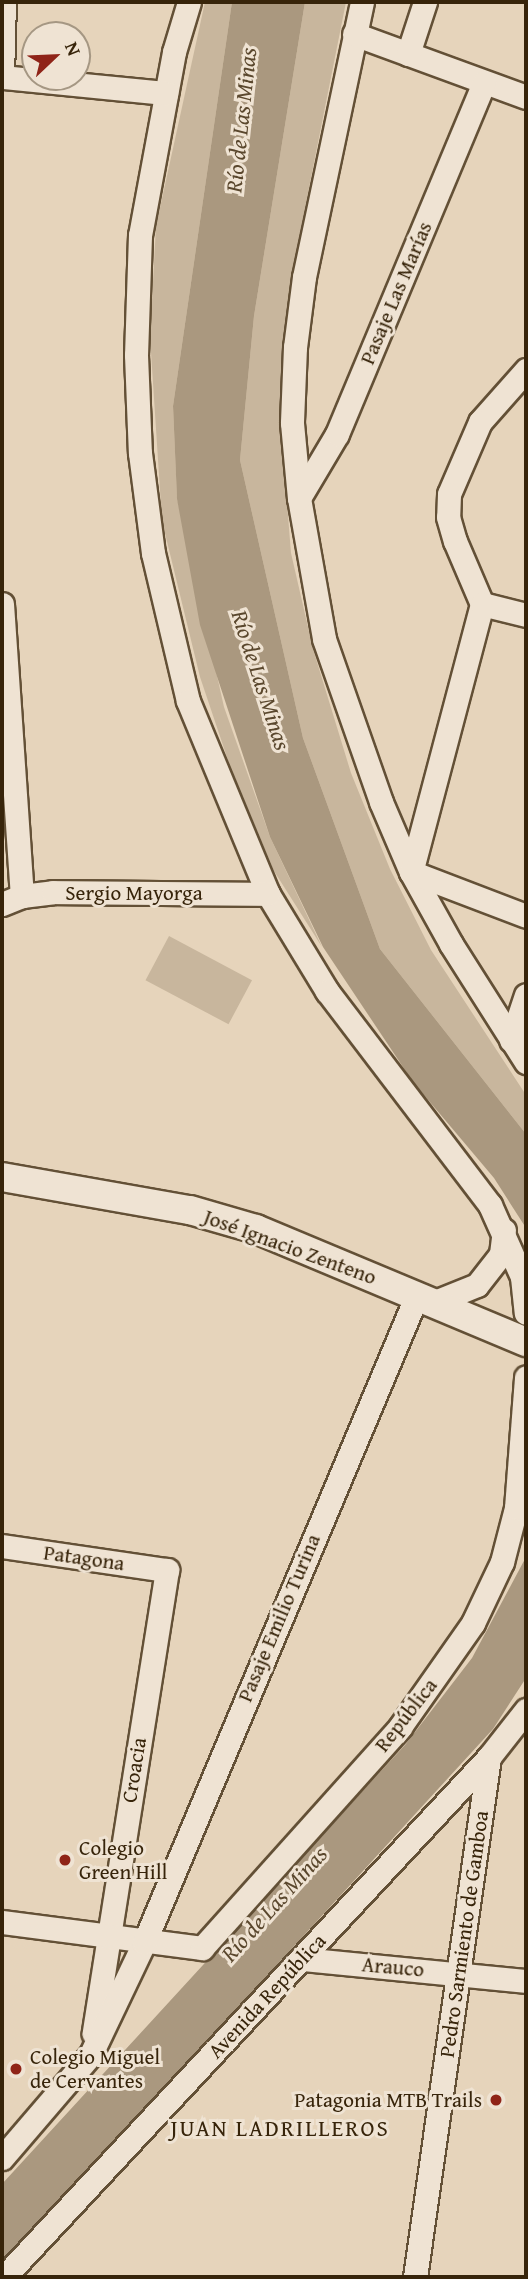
<!DOCTYPE html>
<meta charset="utf-8">
<style>
body{margin:0}
#map{position:relative;width:528px;height:2279px;overflow:hidden;background:#e6d4bb;font-family:"Gentium Book Plus",serif}
div>[style]{position:absolute}
.green>*{inset:0;background:#c8b69d;transform-origin:0 0}
.water>*{inset:0;background:#aa987f}
.roads{filter:drop-shadow(2px 0 #635036) drop-shadow(-2px 0 #635036) drop-shadow(0 2px #635036) drop-shadow(0 -2px #635036)}
.minor>*{height:23px;margin:-11.5px;padding:0 11.5px;transform-origin:11.5px;border-radius:11.5px;background:#efe3d3}
.tertiary>*{height:28px;margin:-14px;padding:0 14px;transform-origin:14px;border-radius:14px;background:#efe3d3}
.dots>*{width:19px;height:19px;translate:-50% -50%;box-sizing:border-box;border:4px solid #efe3d3;border-radius:50%}
span{translate:-50% -50%;white-space:nowrap;text-align:center;line-height:1.15;-webkit-text-stroke:6px #efe3d3;paint-order:stroke}
.street-label{font-size:21px;color:#37240a}
.poi-label{font-size:21px;color:#37240a}
.left{translate:0 -50%;text-align:left}
.right{translate:-100% -50%;text-align:right}
.water-label{font-size:23px;color:#5a472d;font-style:italic}
.neighbourhood-label{font-size:23px;color:#37240a;letter-spacing:2px}
.frame{position:absolute;inset:0;border:4px solid #37240a;pointer-events:none}
.north{position:absolute;left:21px;top:21px;width:70px;height:70px;box-sizing:border-box;background:#efe3d3;border:2px solid #a59783;border-radius:50%;rotate:67deg;font-size:19px;font-weight:700;line-height:28px;text-align:center;color:#37240a}
.north::after{content:'';display:block;margin:auto;width:24px;height:32px;background:#8f2418;clip-path:polygon(50% 0,100% 100%,50% 72%,0 100%)}
</style>
<div id="map">
<div class="green">
<i style="clip-path:polygon(205px 2px,232px 2px,173px 406px,177px 498px,224px 707px,270px 837px,322px 947px,274px 871px,231px 769px,200px 677px,162px 521px,150px 337px,156px 226px)"></i>
<i style="clip-path:polygon(305px 2px,346px 2px,295px 258px,285px 356px,281px 428px,291px 553px,313px 649px,351px 773px,390px 869px,431px 950px,526px 1095px,526px 1134px,380px 949px,303px 738px,240px 460px,254px 316px)"></i>
<i style="left:169px;top:936px;width:94px;height:50px;rotate:28deg"></i>
</div>
<div class="water">
<i style="clip-path:polygon(232px 2px,305px 2px,254px 316px,240px 460px,303px 738px,380px 949px,526px 1134px,526px 1228px,494px 1178px,413px 1082px,323px 947px,270px 837px,200px 625px,177px 499px,173px 406px)"></i>
<i style="clip-path:polygon(526px 1557px,526px 1678px,493px 1729px,2px 2265px,2px 2184px,405px 1745px,472px 1658px)"></i>
</div>
<div class="roads">
<div class="minor">
<i style="left:189px;top:2px;width:52px;rotate:106.7deg"></i>
<i style="left:174px;top:52px;width:186px;rotate:100.5deg"></i>
<i style="left:140px;top:235px;width:120px;rotate:91.9deg"></i>
<i style="left:136px;top:355px;width:98px;rotate:87.7deg"></i>
<i style="left:140px;top:453px;width:101px;rotate:82.6deg"></i>
<i style="left:153px;top:553px;width:152px;rotate:76.7deg"></i>
<i style="left:188px;top:701px;width:209px;rotate:67.5deg"></i>
<i style="left:268px;top:894px;width:114px;rotate:58.7deg"></i>
<i style="left:327px;top:991px;width:269px;rotate:52.7deg"></i>
<i style="left:490px;top:1205px;width:79px;rotate:66deg"></i>
<i style="left:522px;top:1277px;width:36px;rotate:84deg"></i>
<i style="left:362px;top:2px;width:281px;rotate:101.9deg"></i>
<i style="left:304px;top:277px;width:71px;rotate:97.3deg"></i>
<i style="left:295px;top:347px;width:76px;rotate:92.3deg"></i>
<i style="left:292px;top:423px;width:75px;rotate:84.7deg"></i>
<i style="left:299px;top:498px;width:143px;rotate:79.9deg"></i>
<i style="left:324px;top:639px;width:173px;rotate:70.7deg"></i>
<i style="left:381px;top:802px;width:76px;rotate:66.8deg"></i>
<i style="left:411px;top:872px;width:82px;rotate:60.9deg"></i>
<i style="left:451px;top:944px;width:140px;rotate:57.6deg"></i>
<i style="left:354px;top:34px;width:183px;rotate:20.1deg"></i>
<i style="left:408px;top:54px;width:55px;rotate:-71.9deg"></i>
<i style="left:2px;top:77px;width:165px;rotate:5.6deg"></i>
<i style="left:2px;top:77px;width:75px;rotate:-88.5deg"></i>
<i style="left:526px;top:370px;width:69px;rotate:131.5deg"></i>
<i style="left:480px;top:422px;width:78px;rotate:113.3deg"></i>
<i style="left:449px;top:494px;width:23px;rotate:92deg"></i>
<i style="left:448px;top:517px;width:25px;rotate:74deg"></i>
<i style="left:455px;top:541px;width:69px;rotate:66.8deg"></i>
<i style="left:482px;top:604px;width:277px;rotate:104.8deg"></i>
<i style="left:411px;top:872px;width:123px;rotate:20.9deg"></i>
<i style="left:299px;top:498px;width:74px;rotate:-59.3deg"></i>
<i style="left:337px;top:434px;width:381px;rotate:-67.3deg"></i>
<i style="left:2px;top:604px;width:293px;rotate:86.1deg"></i>
<i style="left:482px;top:604px;width:45px;rotate:14deg"></i>
<i style="left:2px;top:904px;width:22px;rotate:-22deg"></i>
<i style="left:22px;top:896px;width:31px;rotate:-7deg"></i>
<i style="left:53px;top:892px;width:215px;rotate:0.5deg"></i>
<i style="left:511px;top:1040px;width:47px;rotate:-71.6deg"></i>
<i style="left:435px;top:1302px;width:45px;rotate:-22deg"></i>
<i style="left:477px;top:1285px;width:39px;rotate:-52deg"></i>
<i style="left:501px;top:1254px;width:24px;rotate:-83deg"></i>
<i style="left:2px;top:1546px;width:167px;rotate:8.3deg"></i>
<i style="left:167px;top:1570px;width:469px;rotate:99deg"></i>
<i style="left:2px;top:1922px;width:202px;rotate:7.4deg"></i>
<i style="left:202px;top:1948px;width:297px;rotate:-48.1deg"></i>
<i style="left:400px;top:1727px;width:127px;rotate:-54.9deg"></i>
<i style="left:473px;top:1623px;width:68px;rotate:-64.6deg"></i>
<i style="left:502px;top:1562px;width:56px;rotate:-75.5deg"></i>
<i style="left:516px;top:1508px;width:131px;rotate:-85.6deg"></i>
<i style="left:302px;top:1959px;width:225px;rotate:5.6deg"></i>
<i style="left:2px;top:2158px;width:137px;rotate:-49.4deg"></i>
<i style="left:91px;top:2054px;width:123px;rotate:-64.5deg"></i>
<i style="left:144px;top:1943px;width:703px;rotate:-67.15deg"></i>
<i style="left:4px;top:2277px;width:711px;rotate:-46.99deg"></i>
<i style="left:489px;top:1757px;width:60px;rotate:-51.8deg"></i>
<i style="left:415px;top:2277px;width:525px;rotate:-81.9deg"></i>
</div>
<div class="tertiary">
<i style="left:2px;top:1177px;width:191px;rotate:10deg"></i>
<i style="left:190px;top:1210px;width:69px;rotate:16.1deg"></i>
<i style="left:256px;top:1229px;width:293px;rotate:22.7deg"></i>
</div>
</div>
<div class="dots">
<i style="left:65px;top:1860px;background:#8f2418"></i>
<i style="left:16px;top:2069px;background:#8f2418"></i>
<i style="left:496px;top:2100px;background:#8f2418"></i>
</div>
<div class="street-label">
<span style="left:396px;top:293px;rotate:-67deg">Pasaje Las Marías</span>
<span style="left:134px;top:893px">Sergio Mayorga</span>
<span style="left:290px;top:1247px;rotate:20deg">José Ignacio Zenteno</span>
<span style="left:84px;top:1558px;rotate:8deg">Patagona</span>
<span style="left:279px;top:1618px;rotate:-67deg">Pasaje Emilio Turina</span>
<span style="left:406px;top:1715px;rotate:-52deg">República</span>
<span style="left:134px;top:1770px;rotate:-81deg">Croacia</span>
<span style="left:464px;top:1934px;rotate:-82deg">Pedro Sarmiento de Gamboa</span>
<span style="left:393px;top:1967px;rotate:5deg">Arauco</span>
<span style="left:267px;top:1996px;rotate:-47deg">Avenida República</span>
</div>
<div class="poi-label">
<span class="left" style="left:79px;top:1860px">Colegio<br>Green Hill</span>
<span class="left" style="left:30px;top:2069px">Colegio Miguel<br>de Cervantes</span>
<span class="right" style="left:482px;top:2100px">Patagonia MTB Trails</span>
</div>
<div class="water-label">
<span style="left:241px;top:120px;rotate:-84deg">Río de Las Minas</span>
<span style="left:261px;top:680px;rotate:72deg">Río de Las Minas</span>
<span style="left:274px;top:1904px;rotate:-48deg">Río de Las Minas</span>
</div>
<div class="neighbourhood-label">
<span style="left:280px;top:2128px">JUAN LADRILLEROS</span>
</div>
<div class="frame"></div>
<div class="north">N</div>
</div>
